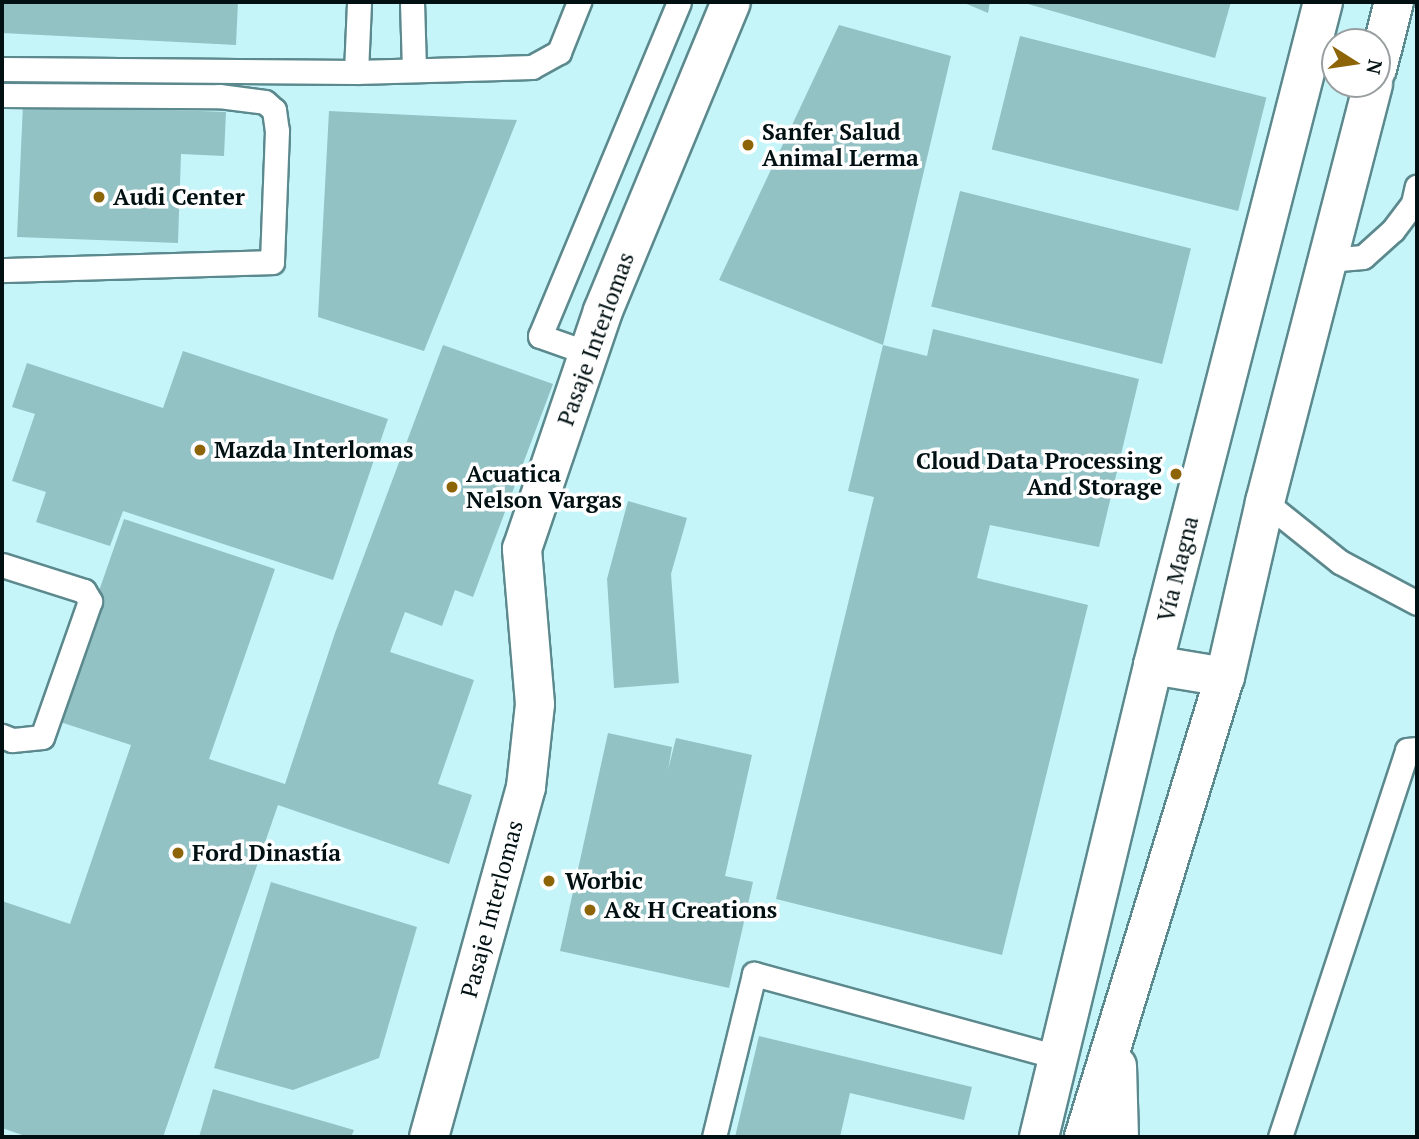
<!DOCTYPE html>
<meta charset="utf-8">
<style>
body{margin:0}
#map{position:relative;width:1419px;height:1139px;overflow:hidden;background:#c6f5f9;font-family:"PT Serif",serif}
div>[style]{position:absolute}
.building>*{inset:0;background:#93c2c5;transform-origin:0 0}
.roads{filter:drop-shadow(2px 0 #5c898d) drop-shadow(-2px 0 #5c898d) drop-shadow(0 2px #5c898d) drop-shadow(0 -2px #5c898d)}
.service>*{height:23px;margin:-11.5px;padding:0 11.5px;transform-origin:11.5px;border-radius:11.5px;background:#fff}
.minor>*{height:38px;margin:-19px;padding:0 19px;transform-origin:19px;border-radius:19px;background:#fff}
.tertiary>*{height:38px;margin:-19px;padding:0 19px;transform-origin:19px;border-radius:19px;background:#fff}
.secondary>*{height:38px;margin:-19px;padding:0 19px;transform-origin:19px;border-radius:19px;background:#fff}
.dots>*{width:19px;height:19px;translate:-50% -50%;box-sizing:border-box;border:4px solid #fff;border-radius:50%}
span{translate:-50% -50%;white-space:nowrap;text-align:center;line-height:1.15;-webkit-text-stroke:7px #fff;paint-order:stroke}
.poi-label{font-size:23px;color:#011012;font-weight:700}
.left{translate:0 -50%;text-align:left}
.right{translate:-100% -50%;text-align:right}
.street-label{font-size:23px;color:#011012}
.frame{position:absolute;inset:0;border:4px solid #011012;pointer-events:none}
.north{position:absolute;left:1321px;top:28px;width:70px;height:70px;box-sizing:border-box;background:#fff;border:2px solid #999fa0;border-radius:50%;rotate:102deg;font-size:19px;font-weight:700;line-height:28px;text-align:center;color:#011012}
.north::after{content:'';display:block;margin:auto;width:24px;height:32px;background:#8d6407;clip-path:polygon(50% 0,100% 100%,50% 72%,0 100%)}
</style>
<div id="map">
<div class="building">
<i style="clip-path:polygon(2px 2px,238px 2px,236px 45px,2px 33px)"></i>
<i style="clip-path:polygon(962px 2px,990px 2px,988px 13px)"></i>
<i style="clip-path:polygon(1021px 2px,1231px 2px,1215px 58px)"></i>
<i style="clip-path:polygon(839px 25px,951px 56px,883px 345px,719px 280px)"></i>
<i style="left:1020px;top:36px;width:254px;height:117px;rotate:14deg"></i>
<i style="clip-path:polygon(23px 104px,226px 112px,224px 156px,181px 154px,178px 243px,17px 237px)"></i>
<i style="clip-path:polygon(329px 111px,517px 120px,424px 351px,318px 317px)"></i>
<i style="left:960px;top:191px;width:238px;height:119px;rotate:14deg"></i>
<i style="clip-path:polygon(933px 329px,1139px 379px,1099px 547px,990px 525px,977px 578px,1088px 605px,1002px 955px,776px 899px,874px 497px,848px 491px,883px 345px,927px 356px)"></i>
<i style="clip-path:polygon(443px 345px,553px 384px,473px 597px,455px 590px,442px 626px,405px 612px,390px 652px,474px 680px,438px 784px,472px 795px,449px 864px,278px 805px,163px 1137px,28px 1137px,2px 1128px,2px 901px,70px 924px,131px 745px,54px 720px,124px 519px,275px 569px,209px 759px,285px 784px,335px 633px)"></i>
<i style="clip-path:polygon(183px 351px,388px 419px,333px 580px,123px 511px,110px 546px,36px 522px,46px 492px,12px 481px,35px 414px,12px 407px,27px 363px,163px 408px)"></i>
<i style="clip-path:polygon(628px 501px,687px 518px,671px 574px,679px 683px,614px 688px,607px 579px)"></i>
<i style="clip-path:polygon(608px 733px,672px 747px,668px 770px,676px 738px,752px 755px,725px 876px,753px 882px,729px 988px,560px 951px)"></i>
<i style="clip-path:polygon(271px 882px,417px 927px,379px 1058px,293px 1090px,214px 1068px)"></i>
<i style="clip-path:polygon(759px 1036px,972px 1087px,964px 1120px,850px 1093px,840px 1137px,735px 1137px)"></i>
<i style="clip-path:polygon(213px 1089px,354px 1130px,351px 1137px,199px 1137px)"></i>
</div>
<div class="roads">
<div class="service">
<i style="left:412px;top:2px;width:68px;rotate:88.3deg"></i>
<i style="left:2px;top:69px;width:354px;rotate:0.5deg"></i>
<i style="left:356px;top:72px;width:176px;rotate:-1.6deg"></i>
<i style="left:532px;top:67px;width:31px;rotate:-29deg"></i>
<i style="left:559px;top:52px;width:54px;rotate:-68.2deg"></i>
<i style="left:356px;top:72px;width:70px;rotate:-87.5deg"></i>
<i style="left:2px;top:95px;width:217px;rotate:0.3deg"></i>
<i style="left:219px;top:96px;width:46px;rotate:7.4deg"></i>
<i style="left:265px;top:102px;width:12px;rotate:42deg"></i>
<i style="left:274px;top:110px;width:21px;rotate:82deg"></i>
<i style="left:277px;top:131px;width:131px;rotate:92.2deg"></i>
<i style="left:272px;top:262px;width:270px;rotate:178.3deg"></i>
<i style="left:1328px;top:260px;width:35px;rotate:-5deg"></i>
<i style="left:1363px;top:257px;width:40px;rotate:-42deg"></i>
<i style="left:1393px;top:230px;width:34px;rotate:-53deg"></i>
<i style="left:1413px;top:203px;width:17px;rotate:-77deg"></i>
<i style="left:588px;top:353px;width:51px;rotate:-160.5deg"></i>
<i style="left:540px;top:336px;width:362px;rotate:-67.4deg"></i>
<i style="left:1265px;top:502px;width:96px;rotate:38.7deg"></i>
<i style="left:1340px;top:562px;width:87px;rotate:28deg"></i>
<i style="left:2px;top:565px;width:86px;rotate:17.6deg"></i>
<i style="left:84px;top:591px;width:12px;rotate:59deg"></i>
<i style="left:90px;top:601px;width:144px;rotate:109.4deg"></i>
<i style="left:42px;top:737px;width:30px;rotate:174deg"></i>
<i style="left:12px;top:740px;width:11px;rotate:-158deg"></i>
<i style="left:714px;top:1137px;width:168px;rotate:-76.2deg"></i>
<i style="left:754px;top:974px;width:315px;rotate:15.3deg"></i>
<i style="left:1280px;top:1137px;width:407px;rotate:-71.8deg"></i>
<i style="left:1407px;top:750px;width:10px;rotate:-6deg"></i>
</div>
<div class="minor">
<i style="left:429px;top:1137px;width:363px;rotate:-74.5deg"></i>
<i style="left:526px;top:787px;width:83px;rotate:-83.8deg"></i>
<i style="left:535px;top:704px;width:156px;rotate:-94.8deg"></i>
<i style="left:522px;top:549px;width:251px;rotate:-71.2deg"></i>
<i style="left:603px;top:311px;width:334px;rotate:-67.5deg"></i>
</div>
<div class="tertiary">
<i style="left:1039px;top:1137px;width:486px;rotate:-76.4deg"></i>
<i style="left:1153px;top:665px;width:684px;rotate:-75.62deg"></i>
</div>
<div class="secondary">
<i style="left:1377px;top:69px;width:69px;rotate:-75.8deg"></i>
<i style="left:1153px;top:665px;width:73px;rotate:9.5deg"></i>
<i style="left:1117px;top:1066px;width:71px;rotate:88.4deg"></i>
<i style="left:1084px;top:1137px;width:481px;rotate:-73deg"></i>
<i style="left:1225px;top:677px;width:180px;rotate:-77.1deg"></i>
<i style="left:1265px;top:502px;width:432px;rotate:-75.5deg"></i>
</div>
</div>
<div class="dots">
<i style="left:748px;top:145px;background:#8d6407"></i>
<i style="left:99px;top:197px;background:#8d6407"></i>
<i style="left:200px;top:450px;background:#8d6407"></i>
<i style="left:1176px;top:474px;background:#8d6407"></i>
<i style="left:452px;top:487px;background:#8d6407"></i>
<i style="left:178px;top:853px;background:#8d6407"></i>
<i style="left:549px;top:881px;background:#8d6407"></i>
<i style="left:590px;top:910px;background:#8d6407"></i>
</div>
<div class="poi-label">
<span class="left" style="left:762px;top:145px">Sanfer Salud<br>Animal Lerma</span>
<span class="left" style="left:113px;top:197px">Audi Center</span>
<span class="left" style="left:214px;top:450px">Mazda Interlomas</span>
<span class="right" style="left:1162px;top:474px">Cloud Data Processing<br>And Storage</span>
<span class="left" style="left:466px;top:487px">Acuatica<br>Nelson Vargas</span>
<span class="left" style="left:192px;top:853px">Ford Dinastía</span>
<span class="left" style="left:565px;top:881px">Worbic</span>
<span class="left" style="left:604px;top:910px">A&amp; H Creations</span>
</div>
<div class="street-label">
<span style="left:596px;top:339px;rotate:-70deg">Pasaje Interlomas</span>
<span style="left:1178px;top:569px;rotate:-76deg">Vía Magna</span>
<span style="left:492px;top:909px;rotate:-75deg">Pasaje Interlomas</span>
</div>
<div class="frame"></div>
<div class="north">N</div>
</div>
